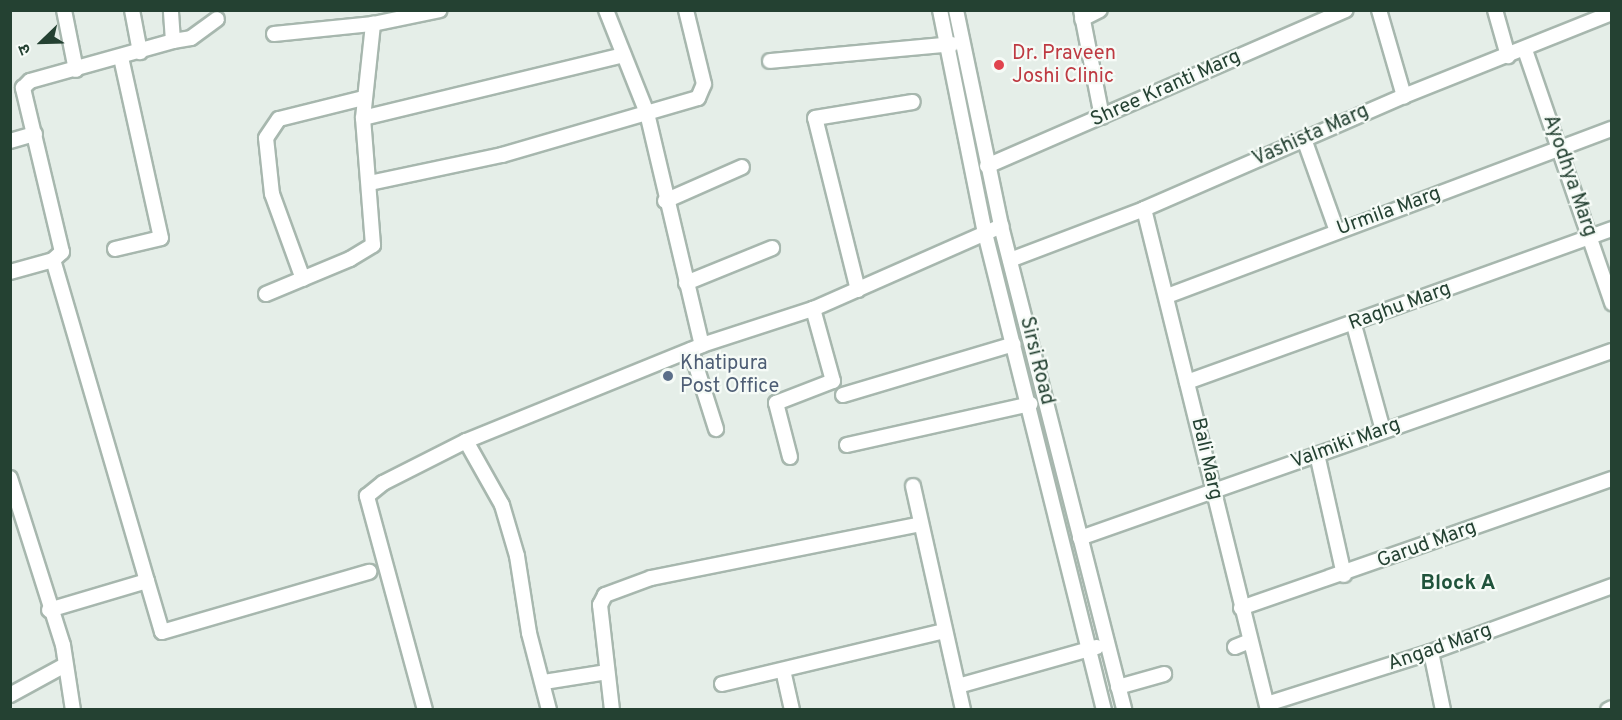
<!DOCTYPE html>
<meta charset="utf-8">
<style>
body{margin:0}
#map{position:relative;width:1622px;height:720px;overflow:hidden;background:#e5eee8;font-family:Overpass,"Noto Sans Devanagari",sans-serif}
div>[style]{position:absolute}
.roads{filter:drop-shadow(2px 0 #a7b7ae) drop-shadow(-2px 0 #a7b7ae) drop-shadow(0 2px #a7b7ae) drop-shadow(0 -2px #a7b7ae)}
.minor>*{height:14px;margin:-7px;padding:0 7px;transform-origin:7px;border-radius:7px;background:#fff}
.dots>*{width:16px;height:16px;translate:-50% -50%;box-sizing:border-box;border:3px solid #f6fbf7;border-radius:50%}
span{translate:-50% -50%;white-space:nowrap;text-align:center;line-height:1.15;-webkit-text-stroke:4.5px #f6fbf7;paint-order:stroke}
.health-label{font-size:20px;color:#be3a42}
.left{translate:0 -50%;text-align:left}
.street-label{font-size:20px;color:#244132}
.service-label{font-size:20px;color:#4e5e75}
.neighbourhood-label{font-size:21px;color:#20533b;font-weight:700}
.frame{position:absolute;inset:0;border:12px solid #244132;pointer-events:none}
.north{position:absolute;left:12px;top:12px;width:60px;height:60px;-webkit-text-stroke:4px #f6fbf7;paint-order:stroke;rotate:247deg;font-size:16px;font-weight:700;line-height:24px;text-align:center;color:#244132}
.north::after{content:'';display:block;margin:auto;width:21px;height:27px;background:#244132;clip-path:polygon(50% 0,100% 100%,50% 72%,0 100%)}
</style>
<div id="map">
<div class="roads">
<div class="minor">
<i style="left:64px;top:10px;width:61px;rotate:78.7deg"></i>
<i style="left:132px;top:10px;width:43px;rotate:79.2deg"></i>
<i style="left:606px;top:10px;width:111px;rotate:68.3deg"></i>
<i style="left:647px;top:113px;width:238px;rotate:76.7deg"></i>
<i style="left:940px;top:10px;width:227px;rotate:78.6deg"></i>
<i style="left:985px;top:233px;width:492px;rotate:76deg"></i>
<i style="left:956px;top:10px;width:221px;rotate:78.2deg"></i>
<i style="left:1001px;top:226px;width:499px;rotate:75.7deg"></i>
<i style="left:1081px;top:10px;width:109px;rotate:78.9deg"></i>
<i style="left:1379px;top:10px;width:90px;rotate:73.8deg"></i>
<i style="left:1495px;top:10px;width:48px;rotate:74.2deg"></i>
<i style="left:1082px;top:19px;width:20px;rotate:-27deg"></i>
<i style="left:274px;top:34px;width:100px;rotate:-5.8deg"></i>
<i style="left:373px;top:24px;width:68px;rotate:-11.8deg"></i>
<i style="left:173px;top:41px;width:18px;rotate:-9deg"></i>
<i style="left:191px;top:38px;width:32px;rotate:-36deg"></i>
<i style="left:1525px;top:50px;width:268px;rotate:71deg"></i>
<i style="left:770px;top:61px;width:183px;rotate:-5.3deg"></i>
<i style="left:363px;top:118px;width:268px;rotate:-13.6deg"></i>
<i style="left:1304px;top:139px;width:98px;rotate:70.3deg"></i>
<i style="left:10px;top:141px;width:26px;rotate:-16deg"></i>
<i style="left:987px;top:166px;width:391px;rotate:-23.5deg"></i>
<i style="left:370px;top:183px;width:135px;rotate:-12deg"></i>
<i style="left:502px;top:155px;width:204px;rotate:-16.2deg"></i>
<i style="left:698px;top:98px;width:15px;rotate:-67deg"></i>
<i style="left:704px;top:84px;width:76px;rotate:-103.7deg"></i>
<i style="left:665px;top:201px;width:84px;rotate:-23.8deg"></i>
<i style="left:1144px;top:209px;width:516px;rotate:76.1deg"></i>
<i style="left:115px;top:249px;width:47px;rotate:-13.4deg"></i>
<i style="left:161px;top:238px;width:185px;rotate:-102.5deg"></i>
<i style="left:1010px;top:260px;width:143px;rotate:-20.8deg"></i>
<i style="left:1144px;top:209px;width:283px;rotate:-23.5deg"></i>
<i style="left:1404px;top:96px;width:224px;rotate:-21.8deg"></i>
<i style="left:10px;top:272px;width:45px;rotate:-15.6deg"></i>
<i style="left:303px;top:279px;width:90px;rotate:-110deg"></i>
<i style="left:272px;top:194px;width:56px;rotate:-96.1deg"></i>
<i style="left:266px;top:138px;width:23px;rotate:-56deg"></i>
<i style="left:279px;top:119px;width:87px;rotate:-14deg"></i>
<i style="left:686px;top:283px;width:93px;rotate:-22.1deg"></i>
<i style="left:858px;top:290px;width:177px;rotate:-104deg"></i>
<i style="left:815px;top:118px;width:99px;rotate:-9.3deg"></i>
<i style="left:266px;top:294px;width:91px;rotate:-22.6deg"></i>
<i style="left:350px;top:259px;width:27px;rotate:-31deg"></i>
<i style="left:373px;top:245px;width:127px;rotate:-94.5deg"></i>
<i style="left:363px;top:118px;width:95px;rotate:-83.9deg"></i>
<i style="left:1167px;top:296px;width:475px;rotate:-20.6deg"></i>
<i style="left:1354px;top:325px;width:109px;rotate:74.6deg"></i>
<i style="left:691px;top:350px;width:83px;rotate:72.4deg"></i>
<i style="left:1187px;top:382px;width:452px;rotate:-19.8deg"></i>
<i style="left:843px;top:395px;width:178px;rotate:-16.6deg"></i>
<i style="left:466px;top:441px;width:73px;rotate:60.6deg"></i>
<i style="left:502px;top:505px;width:53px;rotate:73.6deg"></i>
<i style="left:517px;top:556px;width:78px;rotate:81.1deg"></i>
<i style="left:529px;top:633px;width:80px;rotate:75.4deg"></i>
<i style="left:847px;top:445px;width:188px;rotate:-12.6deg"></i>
<i style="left:1317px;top:454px;width:124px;rotate:77.4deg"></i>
<i style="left:790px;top:457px;width:56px;rotate:-104.5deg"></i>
<i style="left:776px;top:403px;width:61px;rotate:-21.1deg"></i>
<i style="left:833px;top:381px;width:75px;rotate:-105.5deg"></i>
<i style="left:10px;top:478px;width:175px;rotate:72.4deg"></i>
<i style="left:63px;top:645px;width:66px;rotate:81.3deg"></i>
<i style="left:913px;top:486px;width:230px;rotate:77.4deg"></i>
<i style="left:1080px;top:538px;width:564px;rotate:-19.37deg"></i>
<i style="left:147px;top:581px;width:53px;rotate:73.6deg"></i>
<i style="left:162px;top:632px;width:216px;rotate:-16.2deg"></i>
<i style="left:1241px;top:608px;width:393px;rotate:-19.2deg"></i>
<i style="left:49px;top:610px;width:102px;rotate:-16.5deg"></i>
<i style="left:147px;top:581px;width:334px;rotate:-106.3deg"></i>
<i style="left:53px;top:260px;width:12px;rotate:-42deg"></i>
<i style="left:62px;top:252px;width:169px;rotate:-103.4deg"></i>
<i style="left:23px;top:88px;width:10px;rotate:-45deg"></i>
<i style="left:30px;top:81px;width:148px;rotate:-15.6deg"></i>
<i style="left:173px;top:41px;width:31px;rotate:-94deg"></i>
<i style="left:1235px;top:647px;width:16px;rotate:-22deg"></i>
<i style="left:1431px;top:652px;width:59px;rotate:78.3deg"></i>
<i style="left:783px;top:670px;width:41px;rotate:77.3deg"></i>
<i style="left:544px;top:682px;width:64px;rotate:-9deg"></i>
<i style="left:722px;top:684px;width:229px;rotate:-13.4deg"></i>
<i style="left:958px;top:686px;width:144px;rotate:-15.7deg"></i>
<i style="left:1118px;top:687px;width:48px;rotate:-15.8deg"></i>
<i style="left:10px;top:695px;width:63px;rotate:-28.6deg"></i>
<i style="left:1267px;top:704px;width:172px;rotate:-17.6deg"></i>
<i style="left:1431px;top:652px;width:193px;rotate:-20deg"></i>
<i style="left:425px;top:710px;width:222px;rotate:-105.2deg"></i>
<i style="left:367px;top:496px;width:21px;rotate:-39deg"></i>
<i style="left:383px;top:483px;width:93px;rotate:-26.8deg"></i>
<i style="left:466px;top:441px;width:255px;rotate:-22.1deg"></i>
<i style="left:702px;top:345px;width:117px;rotate:-18deg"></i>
<i style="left:813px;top:309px;width:206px;rotate:-23.8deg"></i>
<i style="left:612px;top:710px;width:106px;rotate:-96.5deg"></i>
<i style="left:600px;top:605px;width:11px;rotate:-63deg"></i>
<i style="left:605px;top:595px;width:49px;rotate:-20.3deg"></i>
<i style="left:651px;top:578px;width:275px;rotate:-11.3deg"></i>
<i style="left:1608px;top:710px;width:4px;rotate:-27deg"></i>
</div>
</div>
<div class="dots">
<i style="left:999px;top:65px;background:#e0444e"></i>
<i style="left:668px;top:376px;background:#5c6f8a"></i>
</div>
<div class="health-label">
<span class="left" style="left:1012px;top:66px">Dr. Praveen<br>Joshi Clinic</span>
</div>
<div class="street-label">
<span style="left:1166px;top:89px;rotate:-24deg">Shree Kranti Marg</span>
<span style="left:1311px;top:136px;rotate:-24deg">Vashista Marg</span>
<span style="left:1569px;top:176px;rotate:71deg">Ayodhya Marg</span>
<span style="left:1389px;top:212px;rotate:-20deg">Urmila Marg</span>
<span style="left:1400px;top:307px;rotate:-20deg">Raghu Marg</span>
<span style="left:1036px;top:361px;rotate:76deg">Sirsi Road</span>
<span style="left:1346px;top:444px;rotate:-20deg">Valmiki Marg</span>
<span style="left:1206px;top:459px;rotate:77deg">Bali Marg</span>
<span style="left:1427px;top:545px;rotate:-20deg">Garud Marg</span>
<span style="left:1440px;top:648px;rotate:-19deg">Angad Marg</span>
</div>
<div class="service-label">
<span class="left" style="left:680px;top:376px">Khatipura<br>Post Office</span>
</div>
<div class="neighbourhood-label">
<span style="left:1458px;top:584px">Block A</span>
</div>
<div class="frame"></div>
<div class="north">उ</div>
</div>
